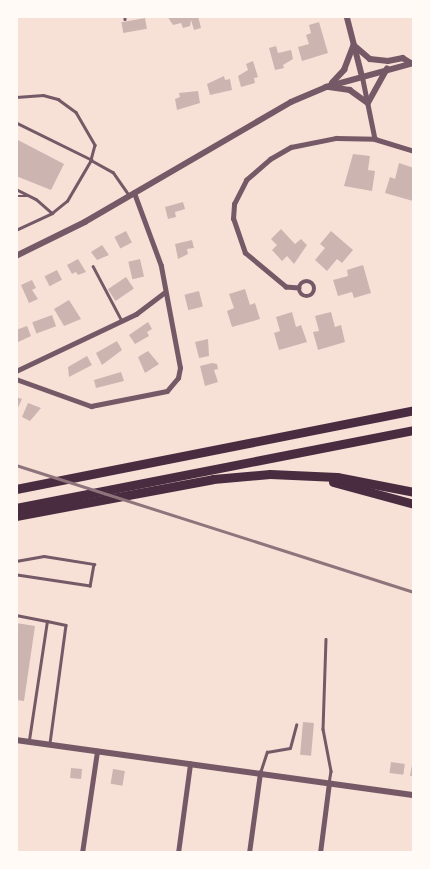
<!DOCTYPE html>
<style>
body{margin:0}
#map{position:relative;width:430px;height:869px;overflow:hidden;background:#f7e1d7;font-family:"Golos Text",sans-serif}
div>[style]{position:absolute}
.building>*{inset:0;background:#ccb4b1;transform-origin:0 0}
.service>*{height:2.5px;margin:-1.25px;padding:0 1.25px;transform-origin:1.25px;border-radius:1.25px;background:#755966}
.minor>*{height:4.5px;margin:-2.25px;padding:0 2.25px;transform-origin:2.25px;border-radius:2.25px;background:#755966}
.minor>.ring{margin:-2.25px;padding:0;box-sizing:content-box;background:none;border:4.5px solid #755966;border-radius:50%}
.tertiary>*{height:5.5px;margin:-2.75px;padding:0 2.75px;transform-origin:2.75px;border-radius:2.75px;background:#755966}
.motorway>*{height:9px;margin:-4.5px;padding:0 4.5px;transform-origin:4.5px;border-radius:4.5px;background:#4a2c40}
.rail>*{height:2.5px;margin:-1.25px;padding:0 1.25px;transform-origin:1.25px;border-radius:1.25px;background:#8f747c}
span{translate:-50% -50%;white-space:nowrap;text-align:center;line-height:1.15;-webkit-text-stroke:4px #fffaf5;paint-order:stroke}
.frame{position:absolute;inset:0;border:18px solid #fffaf5;pointer-events:none}
</style>
<div id="map">
<div class="building">
<i style="clip-path:polygon(167px 16px,198px 16px,201px 28px,194px 30px,191px 20px,190px 26px,183px 28px,181px 23px,173px 25px)"></i>
<i style="left:145px;top:18px;width:11px;height:24px;rotate:80deg"></i>
<i style="clip-path:polygon(319px 22px,328px 53px,302px 61px,298px 47px,309px 44px,306px 35px,311px 33px,309px 25px)"></i>
<i style="clip-path:polygon(276px 46px,278px 53px,291px 50px,293px 59px,283px 65px,284px 68px,275px 70px,269px 48px)"></i>
<i style="clip-path:polygon(253px 61px,258px 77px,254px 78px,255px 83px,241px 87px,238px 76px,248px 70px,246px 64px)"></i>
<i style="clip-path:polygon(224px 76px,225px 80px,230px 79px,232px 90px,210px 95px,207px 84px)"></i>
<i style="clip-path:polygon(198px 91px,200px 103px,177px 110px,175px 99px,180px 97px,179px 93px)"></i>
<i style="clip-path:polygon(16px 139px,64px 164px,51px 190px,16px 176px)"></i>
<i style="clip-path:polygon(353px 154px,370px 156px,368px 170px,375px 171px,372px 191px,344px 186px)"></i>
<i style="clip-path:polygon(399px 163px,414px 168px,413px 201px,385px 193px,390px 177px,395px 179px)"></i>
<i style="clip-path:polygon(183px 202px,185px 209px,175px 212px,176px 217px,168px 219px,165px 207px)"></i>
<i style="clip-path:polygon(281px 229px,295px 244px,301px 239px,307px 245px,294px 264px,287px 256px,282px 261px,272px 250px,277px 245px,271px 239px)"></i>
<i style="left:126px;top:231px;width:13px;height:13px;rotate:63deg"></i>
<i style="clip-path:polygon(331px 231px,353px 250px,342px 263px,337px 259px,327px 271px,315px 260px,325px 248px,320px 244px)"></i>
<i style="clip-path:polygon(192px 240px,194px 248px,187px 249px,188px 254px,178px 259px,175px 244px)"></i>
<i style="clip-path:polygon(102px 245px,109px 255px,97px 260px,91px 252px)"></i>
<i style="clip-path:polygon(78px 259px,86px 272px,78px 275px,76px 272px,72px 274px,67px 265px)"></i>
<i style="left:140px;top:259px;width:18px;height:12px;rotate:77deg"></i>
<i style="clip-path:polygon(363px 265px,371px 293px,354px 298px,352px 292px,338px 296px,333px 280px,348px 276px,347px 270px)"></i>
<i style="left:57px;top:270px;width:11px;height:14px;rotate:63deg"></i>
<i style="left:126px;top:277px;width:14px;height:22px;rotate:56deg"></i>
<i style="clip-path:polygon(32px 280px,36px 288px,32px 290px,38px 299px,29px 303px,21px 285px)"></i>
<i style="clip-path:polygon(245px 289px,250px 305px,255px 303px,260px 319px,232px 327px,227px 311px,234px 308px,229px 294px)"></i>
<i style="left:199px;top:291px;width:16px;height:15px;rotate:76deg"></i>
<i style="clip-path:polygon(69px 300px,81px 319px,64px 326px,54px 309px)"></i>
<i style="clip-path:polygon(292px 312px,296px 327px,301px 325px,307px 342px,279px 350px,274px 333px,280px 331px,276px 317px)"></i>
<i style="clip-path:polygon(331px 312px,335px 327px,341px 325px,345px 342px,318px 350px,313px 332px,319px 331px,315px 316px)"></i>
<i style="left:52px;top:315px;width:12px;height:21px;rotate:70deg"></i>
<i style="clip-path:polygon(148px 322px,152px 329px,147px 332px,149px 336px,135px 344px,129px 335px)"></i>
<i style="clip-path:polygon(27px 326px,31px 336px,16px 343px,16px 330px)"></i>
<i style="clip-path:polygon(208px 339px,209px 356px,199px 358px,195px 342px)"></i>
<i style="clip-path:polygon(117px 341px,122px 350px,102px 365px,96px 353px)"></i>
<i style="clip-path:polygon(148px 351px,159px 364px,145px 373px,138px 357px)"></i>
<i style="clip-path:polygon(87px 356px,92px 365px,69px 377px,68px 367px)"></i>
<i style="clip-path:polygon(212px 363px,217px 364px,218px 369px,214px 370px,218px 382px,205px 386px,200px 366px)"></i>
<i style="clip-path:polygon(121px 372px,124px 381px,96px 388px,94px 380px)"></i>
<i style="clip-path:polygon(16px 397px,22px 399px,16px 412px)"></i>
<i style="clip-path:polygon(28px 403px,41px 408px,30px 421px,22px 417px)"></i>
<i style="clip-path:polygon(16px 623px,35px 626px,24px 701px,16px 700px)"></i>
<i style="left:303px;top:722px;width:11px;height:33px;rotate:5deg"></i>
<i style="left:391px;top:762px;width:14px;height:11px;rotate:8deg"></i>
<i style="clip-path:polygon(412px 765px,414px 765px,414px 776px,410px 776px)"></i>
<i style="left:71px;top:768px;width:11px;height:10px;rotate:5deg"></i>
<i style="left:113px;top:769px;width:12px;height:15px;rotate:9deg"></i>
</div>
<div class="service">
<i style="left:125px;top:16px;width:3px;rotate:90deg"></i>
<i style="left:16px;top:97px;width:27px;rotate:-4deg"></i>
<i style="left:43px;top:95px;width:16px;rotate:15deg"></i>
<i style="left:58px;top:99px;width:22px;rotate:36deg"></i>
<i style="left:76px;top:112px;width:38px;rotate:60deg"></i>
<i style="left:95px;top:145px;width:16px;rotate:105deg"></i>
<i style="left:91px;top:160px;width:84px;rotate:-153.7deg"></i>
<i style="left:16px;top:189px;width:22px;rotate:27deg"></i>
<i style="left:36px;top:199px;width:21px;rotate:41deg"></i>
<i style="left:16px;top:196px;width:12px"></i>
<i style="left:16px;top:230px;width:40px;rotate:-25deg"></i>
<i style="left:52px;top:213px;width:19px;rotate:-39deg"></i>
<i style="left:67px;top:201px;width:48px;rotate:-59.7deg"></i>
<i style="left:91px;top:160px;width:25px;rotate:29deg"></i>
<i style="left:113px;top:172px;width:29px;rotate:55deg"></i>
<i style="left:93px;top:266px;width:62px;rotate:62.2deg"></i>
<i style="left:16px;top:561px;width:28px;rotate:-10deg"></i>
<i style="left:44px;top:556px;width:51px;rotate:9.1deg"></i>
<i style="left:94px;top:564px;width:22px;rotate:100deg"></i>
<i style="left:90px;top:586px;width:75px;rotate:-171.5deg"></i>
<i style="left:16px;top:615px;width:32px;rotate:11deg"></i>
<i style="left:326px;top:639px;width:90px;rotate:91.9deg"></i>
<i style="left:323px;top:729px;width:43px;rotate:79.2deg"></i>
<i style="left:331px;top:771px;width:12px;rotate:99deg"></i>
<i style="left:29px;top:740px;width:120px;rotate:-81.4deg"></i>
<i style="left:47px;top:621px;width:19px;rotate:12deg"></i>
<i style="left:66px;top:625px;width:120px;rotate:97.7deg"></i>
<i style="left:260px;top:773px;width:22px;rotate:-72deg"></i>
<i style="left:267px;top:752px;width:23px;rotate:-10deg"></i>
<i style="left:290px;top:748px;width:24px;rotate:-75deg"></i>
</div>
<div class="minor">
<i style="left:362px;top:75px;width:65px;rotate:78.5deg"></i>
<i class="ring" style="left:299px;top:281px;width:11.5px;height:11.5px"></i>
<i style="left:299px;top:288px;width:13px;rotate:-176deg"></i>
<i style="left:286px;top:287px;width:53px;rotate:-140.3deg"></i>
<i style="left:245px;top:253px;width:36px;rotate:-109deg"></i>
<i style="left:233px;top:219px;width:15px;rotate:-86deg"></i>
<i style="left:234px;top:204px;width:27px;rotate:-63deg"></i>
<i style="left:246px;top:180px;width:32px;rotate:-41deg"></i>
<i style="left:270px;top:159px;width:24px;rotate:-30deg"></i>
<i style="left:291px;top:147px;width:46px;rotate:-11.3deg"></i>
<i style="left:336px;top:138px;width:39px;rotate:1deg"></i>
<i style="left:375px;top:139px;width:41px;rotate:17.1deg"></i>
<i style="left:16px;top:371px;width:133px;rotate:-25.4deg"></i>
<i style="left:136px;top:314px;width:35px;rotate:-37deg"></i>
<i style="left:16px;top:379px;width:80px;rotate:19.8deg"></i>
<i style="left:91px;top:406px;width:77px;rotate:-11.2deg"></i>
<i style="left:167px;top:391px;width:17px;rotate:-50deg"></i>
<i style="left:178px;top:378px;width:10px;rotate:-79deg"></i>
<i style="left:180px;top:368px;width:104px;rotate:-100.6deg"></i>
<i style="left:161px;top:266px;width:78px;rotate:-110.3deg"></i>
<i style="left:82px;top:853px;width:103px;rotate:-81.6deg"></i>
<i style="left:178px;top:853px;width:90px;rotate:-82.3deg"></i>
<i style="left:249px;top:853px;width:81px;rotate:-82.2deg"></i>
<i style="left:320px;top:853px;width:71px;rotate:-82.7deg"></i>
</div>
<div class="tertiary">
<i style="left:347px;top:16px;width:61px;rotate:75.7deg"></i>
<i style="left:354px;top:45px;width:21px;rotate:41deg"></i>
<i style="left:370px;top:59px;width:18px;rotate:6deg"></i>
<i style="left:388px;top:61px;width:15px;rotate:-11deg"></i>
<i style="left:403px;top:58px;width:9px;rotate:32deg"></i>
<i style="left:332px;top:83px;width:18px;rotate:-47deg"></i>
<i style="left:344px;top:70px;width:25px;rotate:-69deg"></i>
<i style="left:329px;top:87px;width:21px;rotate:8deg"></i>
<i style="left:350px;top:90px;width:22px;rotate:36deg"></i>
<i style="left:368px;top:103px;width:39px;rotate:-61deg"></i>
<i style="left:16px;top:256px;width:77px;rotate:-26.2deg"></i>
<i style="left:85px;top:222px;width:238px;rotate:-30.2deg"></i>
<i style="left:291px;top:102px;width:38px;rotate:-23deg"></i>
<i style="left:326px;top:87px;width:91px;rotate:-15.3deg"></i>
<i style="left:16px;top:740px;width:402px;rotate:7.9deg"></i>
</div>
<div class="motorway">
<i style="left:333px;top:482px;width:84px;rotate:15.2deg"></i>
<i style="left:16px;top:489px;width:406px;rotate:-11.2deg"></i>
<i style="left:16px;top:508px;width:406px;rotate:-11.1deg"></i>
<i style="left:16px;top:516px;width:200px;rotate:-10.6deg"></i>
<i style="left:213px;top:479px;width:57px;rotate:-5deg"></i>
<i style="left:270px;top:474px;width:67px;rotate:2.6deg"></i>
<i style="left:337px;top:477px;width:78px;rotate:11deg"></i>
</div>
<div class="rail">
<i style="left:16px;top:465px;width:418px;rotate:17.7deg"></i>
</div>
<div class="frame"></div>
</div>
